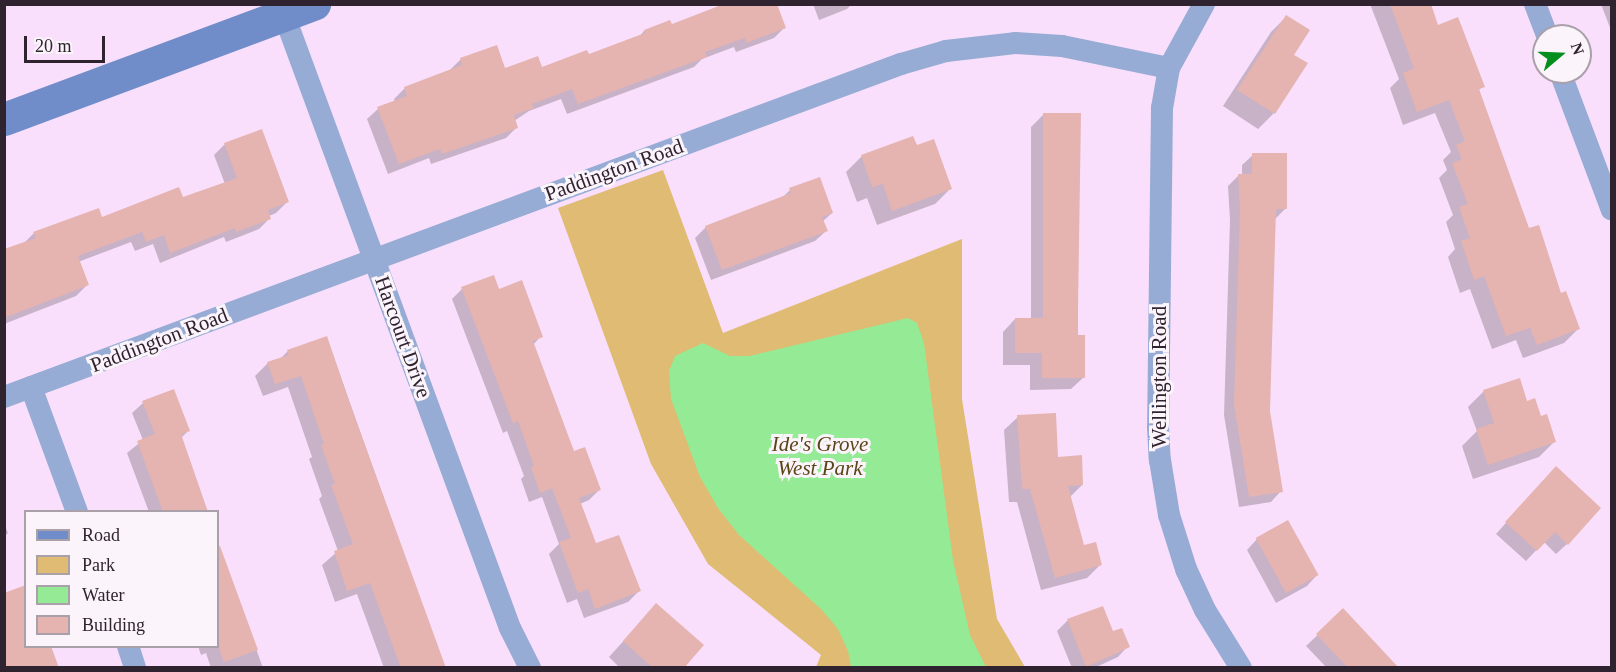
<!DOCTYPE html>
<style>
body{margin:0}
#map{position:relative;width:1616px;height:672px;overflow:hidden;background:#f9dffb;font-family:"Times New Roman",serif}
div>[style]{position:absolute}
.green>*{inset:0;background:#dfbb73}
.water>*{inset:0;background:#95ea95}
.shadow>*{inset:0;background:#0003}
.building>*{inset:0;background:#e5b4b0;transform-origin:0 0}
.minor>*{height:22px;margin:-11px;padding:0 11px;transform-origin:11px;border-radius:11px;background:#97acd5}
.secondary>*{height:33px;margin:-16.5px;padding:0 16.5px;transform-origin:16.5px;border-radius:16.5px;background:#708dc9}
span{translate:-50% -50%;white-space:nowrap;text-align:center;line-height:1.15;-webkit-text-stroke:6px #fbf4fb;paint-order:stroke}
.street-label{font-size:21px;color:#2f2330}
.park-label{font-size:21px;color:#5a4516;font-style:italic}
.frame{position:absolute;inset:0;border:6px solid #2f2330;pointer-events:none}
.legend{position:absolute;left:24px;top:510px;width:195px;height:138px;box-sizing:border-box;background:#fbf4fb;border:2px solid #a9a0aa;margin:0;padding:8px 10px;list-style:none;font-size:18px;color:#2f2330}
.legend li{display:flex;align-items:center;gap:12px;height:30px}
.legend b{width:30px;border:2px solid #a9a0aa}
.north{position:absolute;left:1532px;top:24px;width:60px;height:60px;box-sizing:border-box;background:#fbf4fb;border:2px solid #a9a0aa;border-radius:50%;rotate:71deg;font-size:16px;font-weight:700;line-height:24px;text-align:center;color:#2f2330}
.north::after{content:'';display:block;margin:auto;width:21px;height:27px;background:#058e1e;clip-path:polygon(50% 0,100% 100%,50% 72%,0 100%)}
.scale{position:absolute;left:24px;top:36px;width:81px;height:27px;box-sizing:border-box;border:3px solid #2f2330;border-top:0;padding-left:8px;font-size:18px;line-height:21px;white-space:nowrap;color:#2f2330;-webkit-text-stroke:4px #fbf4fb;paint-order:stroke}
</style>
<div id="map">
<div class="green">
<i style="clip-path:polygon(663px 170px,723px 333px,962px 239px,962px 399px,997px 619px,1025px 667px,816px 667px,821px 655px,708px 564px,651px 464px,558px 208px)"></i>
</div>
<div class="water">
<i style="clip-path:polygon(908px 318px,917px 323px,924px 343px,953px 560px,970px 635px,986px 667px,851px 667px,848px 651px,838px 629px,821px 609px,739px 535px,718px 508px,700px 477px,671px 399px,669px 371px,675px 356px,703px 343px,730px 356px,749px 356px)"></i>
</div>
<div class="shadow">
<i style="clip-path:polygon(724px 4px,783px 4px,776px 7px,784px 28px,774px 38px,736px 52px,734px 47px,702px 59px,694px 67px,567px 114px,561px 99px,529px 111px,514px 121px,517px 127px,506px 138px,431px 164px,429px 158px,388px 174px,367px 119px,378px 109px,395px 102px,394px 99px,405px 88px,450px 70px,460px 60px,496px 47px,504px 70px,541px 69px,588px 56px,638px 38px,644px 31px,669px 22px,671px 26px)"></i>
<i style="clip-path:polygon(813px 4px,852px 4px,847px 9px,819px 20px)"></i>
<i style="clip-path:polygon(1370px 4px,1429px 4px,1437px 27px,1483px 86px,1478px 91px,1528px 230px,1578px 329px,1564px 343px,1523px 358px,1516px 340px,1492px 349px,1470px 289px,1460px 293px,1448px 257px,1455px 249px,1446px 222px,1453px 215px,1439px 178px,1447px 170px,1443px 160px,1451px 152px,1435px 113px,1403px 125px,1390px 88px,1399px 79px)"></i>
<i style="clip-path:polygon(1601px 4px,1612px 4px,1612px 33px)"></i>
<i style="clip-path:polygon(1286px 17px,1292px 55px,1305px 64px,1274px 113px,1258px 129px,1223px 106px,1271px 32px)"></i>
<i style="clip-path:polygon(1043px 115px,1084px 377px,1071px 389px,1030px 390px,1030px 365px,1003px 365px,1003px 332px,1015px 319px,1031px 319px,1031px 127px)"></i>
<i style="clip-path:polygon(225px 144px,287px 202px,276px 213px,269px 216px,270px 218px,259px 229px,226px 242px,224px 237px,160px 263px,153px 244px,135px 251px,131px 242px,78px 262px,87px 285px,76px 296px,4px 324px,4px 251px,23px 244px,34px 233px,182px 199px,225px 184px,214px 155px)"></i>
<i style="clip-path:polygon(1253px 155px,1286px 208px,1275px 219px,1268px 412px,1281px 491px,1271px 502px,1239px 507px,1224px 415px,1230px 220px,1228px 186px,1238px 176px,1242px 176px,1242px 165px)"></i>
<i style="clip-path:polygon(862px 156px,950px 189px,935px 204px,877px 225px,867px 198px,857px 202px,846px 172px)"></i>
<i style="clip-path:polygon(790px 190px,832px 213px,822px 222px,826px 231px,815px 241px,711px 280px,695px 238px,706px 227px,782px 198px)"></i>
<i style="clip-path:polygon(462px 289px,498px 291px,541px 336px,533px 345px,573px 453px,599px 490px,589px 500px,580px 504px,596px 545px,639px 591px,628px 602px,584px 618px,577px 599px,567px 603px,549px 554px,559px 544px,542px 497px,529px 502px,521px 479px,524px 476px,507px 431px,503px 433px,452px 299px)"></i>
<i style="clip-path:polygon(327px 338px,444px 668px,384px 668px,357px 594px,335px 602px,322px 565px,338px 551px,319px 499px,322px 496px,309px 459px,312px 457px,288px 387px,263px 396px,255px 376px,268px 363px,280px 359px,288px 351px)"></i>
<i style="clip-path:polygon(1484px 391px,1526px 403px,1540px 417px,1555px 441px,1539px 457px,1473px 479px,1462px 446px,1477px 431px,1468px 407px)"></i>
<i style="clip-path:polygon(143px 403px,188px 431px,181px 438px,206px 512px,149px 512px,127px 453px,143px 440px,132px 413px)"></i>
<i style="clip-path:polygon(1018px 417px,1082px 485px,1070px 497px,1083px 547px,1101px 564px,1087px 578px,1041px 590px,1017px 502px,1009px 502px,1004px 430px)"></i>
<i style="clip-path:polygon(1545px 479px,1567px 544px,1556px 554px,1544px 542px,1526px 561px,1496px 534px)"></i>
<i style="clip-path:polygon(4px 523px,8px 533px,4px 537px)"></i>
<i style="clip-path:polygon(1257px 539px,1317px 575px,1307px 586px,1276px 603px,1247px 550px)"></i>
<i style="clip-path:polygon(218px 543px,263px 668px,211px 668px,206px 653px,201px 655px,198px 646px,218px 646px)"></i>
<i style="clip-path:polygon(656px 605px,682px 668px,620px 668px,609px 657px)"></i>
<i style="clip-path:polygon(1343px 611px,1379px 668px,1327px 668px,1306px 646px)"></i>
<i style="clip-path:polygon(1068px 620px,1112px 633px,1128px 646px,1118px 657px,1094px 668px,1072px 668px,1057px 631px)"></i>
</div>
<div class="building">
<i style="clip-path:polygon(724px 4px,777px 4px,786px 28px,746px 43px,745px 38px,705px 52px,707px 57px,578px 104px,572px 89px,532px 104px,534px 108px,514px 115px,518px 128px,442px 154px,440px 149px,399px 164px,377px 107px,407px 96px,404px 87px,462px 65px,460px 58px,497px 45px,505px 68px,538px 56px,542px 67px,587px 50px,589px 54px,645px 33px,644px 30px,670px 20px,672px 24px)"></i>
<i style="clip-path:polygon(1390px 4px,1431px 4px,1438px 25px,1458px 17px,1485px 87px,1479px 89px,1529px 228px,1539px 225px,1561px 293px,1566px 291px,1580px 329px,1537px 345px,1530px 328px,1506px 336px,1484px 276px,1474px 280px,1461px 241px,1470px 238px,1459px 207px,1468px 204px,1452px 163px,1462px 159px,1456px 145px,1465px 141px,1449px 100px,1417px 112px,1403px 73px,1414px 68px)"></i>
<i style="clip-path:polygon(1286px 15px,1310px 30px,1294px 55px,1308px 63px,1275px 114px,1237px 90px)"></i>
<i style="clip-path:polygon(1043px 113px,1081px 113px,1078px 309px,1078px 335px,1085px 335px,1085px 378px,1042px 378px,1042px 353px,1015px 353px,1015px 318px,1043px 318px)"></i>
<i style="clip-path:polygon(262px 129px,289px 202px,268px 210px,271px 219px,236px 232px,235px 228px,170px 253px,164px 235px,146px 242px,142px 232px,78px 256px,89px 285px,4px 318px,4px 249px,36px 238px,33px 232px,99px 208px,102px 217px,179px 187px,183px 197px,237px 178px,224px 143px)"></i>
<i style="clip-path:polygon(913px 136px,917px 145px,934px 139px,952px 189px,892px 211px,883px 184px,872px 187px,861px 155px)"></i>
<i style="clip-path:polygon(1252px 153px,1287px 153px,1287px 209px,1276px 209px,1270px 411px,1283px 492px,1249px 497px,1234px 404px,1240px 209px,1238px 174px,1252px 174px)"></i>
<i style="clip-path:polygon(820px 177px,833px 213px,822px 217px,828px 231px,722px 270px,705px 226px,791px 193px,789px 188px)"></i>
<i style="clip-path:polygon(494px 275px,499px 289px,522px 280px,543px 337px,533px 341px,574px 451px,585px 447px,601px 490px,579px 498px,596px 543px,619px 535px,641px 591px,595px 609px,588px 589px,578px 593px,559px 542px,571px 538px,552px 488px,540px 493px,531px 467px,534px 466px,518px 421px,513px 423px,461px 287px)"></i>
<i style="clip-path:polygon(327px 336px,349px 401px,446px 668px,401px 668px,370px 583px,347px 591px,334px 551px,353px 544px,331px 485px,335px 484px,321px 445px,324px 444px,301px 376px,275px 384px,267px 362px,289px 355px,287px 350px)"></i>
<i style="clip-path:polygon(1520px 378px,1527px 401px,1535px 398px,1541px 416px,1547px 414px,1556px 442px,1488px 465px,1476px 429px,1494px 423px,1483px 390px)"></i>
<i style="clip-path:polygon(174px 389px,190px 431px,181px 434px,208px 512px,163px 512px,137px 441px,155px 434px,142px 401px)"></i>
<i style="clip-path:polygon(1056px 413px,1058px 457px,1082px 455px,1083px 485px,1068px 486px,1084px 545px,1096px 542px,1102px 565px,1055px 578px,1030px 489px,1022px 489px,1017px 415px)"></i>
<i style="clip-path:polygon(1556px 466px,1601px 508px,1568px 545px,1555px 532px,1537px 551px,1505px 522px)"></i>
<i style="left:1288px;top:520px;width:63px;height:37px;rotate:61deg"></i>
<i style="clip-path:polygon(220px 546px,258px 650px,224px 662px,218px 646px,218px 547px)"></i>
<i style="clip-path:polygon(26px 585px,26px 646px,51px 646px,59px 668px,4px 668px,4px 593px)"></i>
<i style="clip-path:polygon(656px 603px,704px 645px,684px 668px,653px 668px,623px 641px)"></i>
<i style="clip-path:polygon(1103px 606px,1113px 631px,1122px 628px,1130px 647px,1086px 667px,1067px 619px)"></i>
<i style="clip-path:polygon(1343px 608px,1399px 668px,1348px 668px,1316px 634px)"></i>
</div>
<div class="minor">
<i style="left:280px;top:4px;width:665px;rotate:69.77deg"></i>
<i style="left:510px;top:628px;width:45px;rotate:63.4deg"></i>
<i style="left:1204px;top:4px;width:73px;rotate:118.7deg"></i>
<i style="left:1169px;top:68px;width:41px;rotate:99.9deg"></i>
<i style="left:1162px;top:108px;width:319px;rotate:90.7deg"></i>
<i style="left:1158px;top:427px;width:33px;rotate:87deg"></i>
<i style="left:1160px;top:460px;width:56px;rotate:80.7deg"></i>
<i style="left:1169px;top:515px;width:57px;rotate:72.5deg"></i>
<i style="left:1186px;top:569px;width:45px;rotate:65.1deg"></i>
<i style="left:1205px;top:610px;width:68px;rotate:58.2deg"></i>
<i style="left:1535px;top:4px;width:34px;rotate:69deg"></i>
<i style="left:1560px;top:72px;width:147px;rotate:69.4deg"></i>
<i style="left:31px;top:387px;width:133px;rotate:69.8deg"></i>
<i style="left:4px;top:397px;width:957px;rotate:-20.37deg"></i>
<i style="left:901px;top:64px;width:47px;rotate:-16.1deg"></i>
<i style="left:946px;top:51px;width:69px;rotate:-6.6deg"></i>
<i style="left:1015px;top:43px;width:47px;rotate:3.7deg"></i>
<i style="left:1062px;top:46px;width:109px;rotate:11.6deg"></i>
<i style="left:128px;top:646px;width:23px;rotate:72deg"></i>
</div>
<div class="secondary">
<i style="left:4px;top:119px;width:331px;rotate:-20.4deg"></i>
</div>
<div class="street-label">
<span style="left:614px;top:170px;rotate:-20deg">Paddington Road</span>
<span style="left:403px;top:337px;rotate:70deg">Harcourt Drive</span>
<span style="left:159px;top:340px;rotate:-21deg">Paddington Road</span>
<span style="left:1159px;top:377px;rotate:-90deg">Wellington Road</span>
</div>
<div class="park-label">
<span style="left:820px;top:456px">Ide's Grove<br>West Park</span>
</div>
<div class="frame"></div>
<ul class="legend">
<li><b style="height:8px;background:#708dc9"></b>Road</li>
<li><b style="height:16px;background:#dfbb73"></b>Park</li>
<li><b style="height:16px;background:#95ea95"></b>Water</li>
<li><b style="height:16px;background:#e5b4b0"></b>Building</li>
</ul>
<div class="north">N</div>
<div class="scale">20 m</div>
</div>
